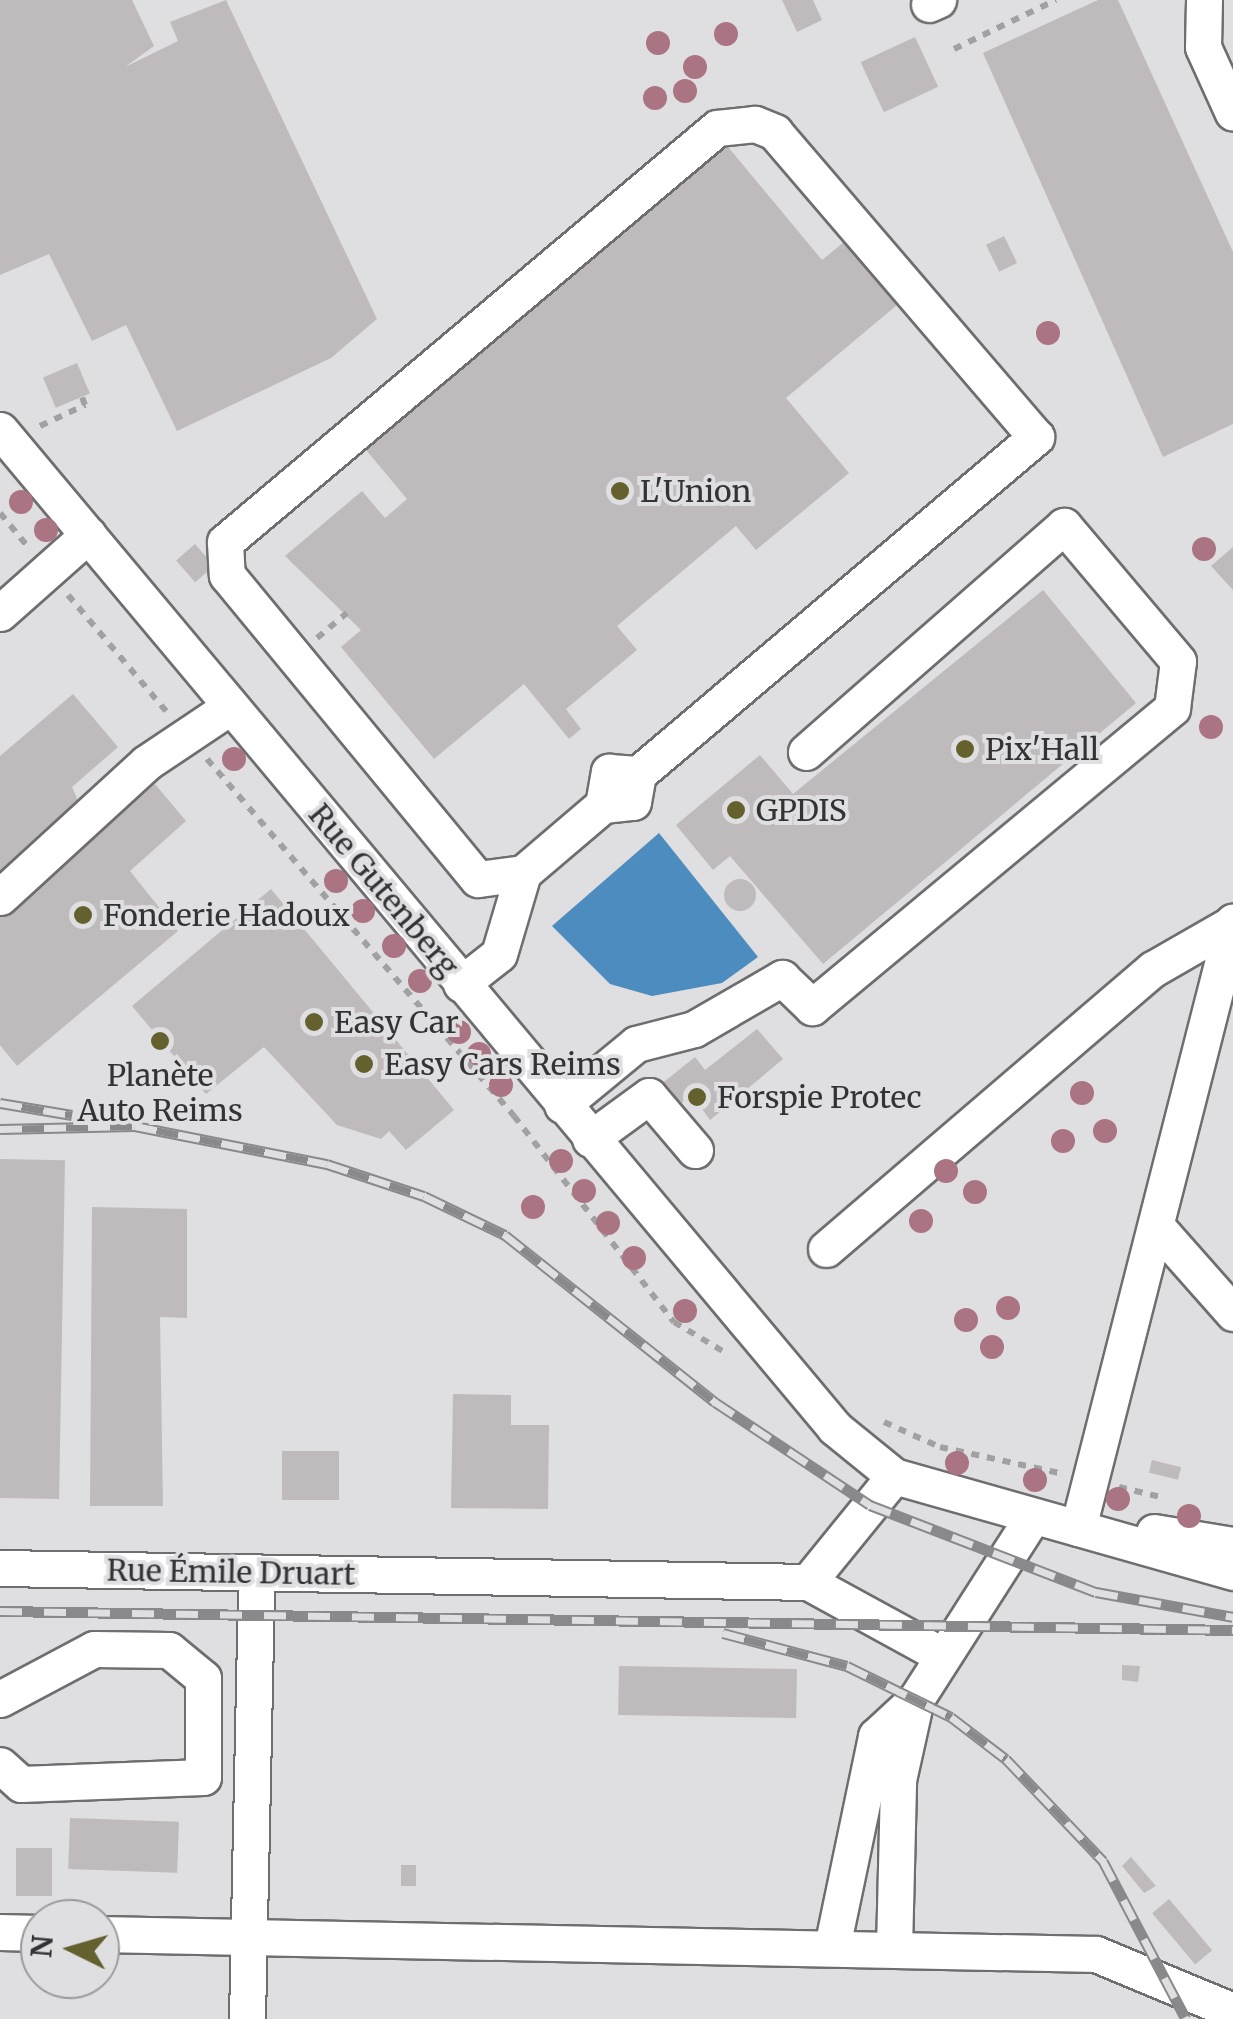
<!DOCTYPE html>
<meta charset="utf-8">
<style>
body{margin:0}
#map{position:relative;width:1233px;height:2019px;overflow:hidden;background:#dfdee1;font-family:Merriweather,serif}
div>[style]{position:absolute}
.water>*{inset:0;background:#4c8cbf}
.building>*{inset:0;background:#bfbbbd;transform-origin:0 0}
.round{border-radius:50%}
.path>*{height:6px;margin-top:-3px;transform-origin:0;background:repeating-linear-gradient(90deg,#a1a0a3 0 8px,transparent 0 16px)}
.roads{filter:drop-shadow(2px 0 #6e6d70) drop-shadow(-2px 0 #6e6d70) drop-shadow(0 2px #6e6d70) drop-shadow(0 -2px #6e6d70)}
.minor>*{height:35px;margin:-17.5px;padding:0 17.5px;transform-origin:17.5px;border-radius:17.5px;background:#fff}
.rail>*{height:11px;margin-top:-5.5px;transform-origin:0;background:repeating-linear-gradient(90deg,#dfdee1 0 22px,#89888a 0 44px);box-sizing:border-box;border-block:2px solid #89888a}
.trees>*{width:24px;height:24px;margin:-12px;border-radius:50%;background:#aa7483}
.dots>*{width:28px;height:28px;translate:-50% -50%;box-sizing:border-box;border:5px solid #dfdee1;border-radius:50%}
span{translate:-50% -50%;white-space:nowrap;text-align:center;line-height:1.15;-webkit-text-stroke:8px #dfdee1;paint-order:stroke}
.poi-label{font-size:30px;color:#333334}
.left{translate:0 -50%;text-align:left}
.street-label{font-size:30px;color:#333334}
.north{position:absolute;left:20px;top:1899px;width:100px;height:100px;box-sizing:border-box;background:#dfdee1;border:2px solid #9a9a9c;border-radius:50%;rotate:275deg;font-size:28px;font-weight:700;line-height:40px;text-align:center;color:#333334}
.north::after{content:'';display:block;margin:auto;width:35px;height:45px;background:#64612e;clip-path:polygon(50% 0,100% 100%,50% 72%,0 100%)}
</style>
<div id="map">
<div class="water">
<i style="clip-path:polygon(659px 833px,758px 957px,722px 983px,652px 996px,610px 984px,552px 926px)"></i>
</div>
<div class="building">
<i style="clip-path:polygon(0 0,132px 0,154px 46px,125px 67px,178px 41px,170px 22px,226px 0,377px 319px,331px 358px,177px 431px,126px 325px,92px 341px,49px 254px,0 275px)"></i>
<i style="clip-path:polygon(782px 0,813px 0,822px 20px,797px 32px)"></i>
<i style="clip-path:polygon(1098px 0,1118px 0,1233px 252px,1233px 424px,1163px 457px,983px 53px)"></i>
<i style="left:915px;top:37px;width:55px;height:60px;rotate:65deg"></i>
<i style="clip-path:polygon(724px 142px,822px 260px,844px 242px,897px 305px,786px 398px,849px 473px,756px 550px,736px 526px,617px 626px,637px 650px,566px 709px,581px 729px,569px 739px,524px 684px,434px 759px,341px 647px,361px 630px,285px 556px,362px 491px,385px 518px,407px 499px,361px 444px)"></i>
<i style="left:1004px;top:236px;width:30px;height:20px;rotate:64deg"></i>
<i style="left:77px;top:363px;width:33px;height:37px;rotate:67deg"></i>
<i style="left:195px;top:544px;width:29px;height:25px;rotate:49deg"></i>
<i style="clip-path:polygon(1233px 547px,1233px 590px,1211px 566px)"></i>
<i style="clip-path:polygon(1043px 590px,1136px 703px,823px 964px,730px 856px,713px 870px,676px 825px,760px 755px,793px 794px)"></i>
<i style="clip-path:polygon(73px 694px,118px 747px,72px 787px,80px 805px,0 871px,0 756px)"></i>
<i style="clip-path:polygon(155px 784px,186px 821px,130px 871px,178px 931px,17px 1066px,0 1045px,0 900px,93px 821px,100px 831px)"></i>
<i class="round" style="left:724px;top:879px;width:32px;height:32px"></i>
<i style="clip-path:polygon(271px 889px,454px 1110px,406px 1150px,389px 1131px,381px 1139px,337px 1125px,264px 1047px,206px 1094px,132px 1006px)"></i>
<i style="clip-path:polygon(757px 1029px,783px 1059px,710px 1120px,692px 1095px,677px 1106px,660px 1085px,695px 1057px,705px 1070px)"></i>
<i style="left:0;top:1159px;width:65px;height:339px;rotate:1deg"></i>
<i style="clip-path:polygon(92px 1207px,187px 1209px,187px 1318px,160px 1317px,163px 1506px,90px 1506px)"></i>
<i style="clip-path:polygon(453px 1394px,511px 1395px,511px 1425px,549px 1425px,548px 1509px,451px 1508px)"></i>
<i style="left:339px;top:1451px;width:49px;height:57px;rotate:90deg"></i>
<i style="left:1152px;top:1460px;width:30px;height:13px;rotate:14deg"></i>
<i style="clip-path:polygon(1122px 1665px,1140px 1666px,1138px 1682px,1122px 1680px)"></i>
<i style="left:619px;top:1666px;width:178px;height:49px;rotate:1deg"></i>
<i style="left:70px;top:1818px;width:109px;height:51px;rotate:2deg"></i>
<i style="left:16px;top:1848px;width:36px;height:48px"></i>
<i style="clip-path:polygon(1131px 1857px,1156px 1886px,1144px 1893px,1122px 1866px)"></i>
<i style="left:401px;top:1865px;width:15px;height:21px"></i>
<i style="left:1169px;top:1899px;width:67px;height:22px;rotate:50deg"></i>
</div>
<div class="path">
<i style="left:954px;top:49px;width:113px;rotate:-25.7deg"></i>
<i style="left:40px;top:426px;width:50px;rotate:-25deg"></i>
<i style="left:85px;top:405px;width:9px;rotate:-111deg"></i>
<i style="left:0;top:513px;width:44px;rotate:50.5deg"></i>
<i style="left:68px;top:595px;width:152px;rotate:49.8deg"></i>
<i style="left:317px;top:638px;width:39px;rotate:-40deg"></i>
<i style="left:207px;top:759px;width:471px;rotate:49.3deg"></i>
<i style="left:514px;top:1116px;width:261px;rotate:52.2deg"></i>
<i style="left:674px;top:1322px;width:61px;rotate:30.8deg"></i>
<i style="left:884px;top:1422px;width:61px;rotate:24.1deg"></i>
<i style="left:940px;top:1447px;width:122px;rotate:12.3deg"></i>
<i style="left:1119px;top:1487px;width:43px;rotate:13.4deg"></i>
</div>
<div class="roads">
<div class="minor">
<i style="left:1204px;top:0;width:47px;rotate:91.2deg"></i>
<i style="left:1203px;top:47px;width:72px;rotate:65.6deg"></i>
<i style="left:929px;top:4px;width:10px;rotate:-24deg"></i>
<i style="left:0;top:430px;width:1301px;rotate:50.08deg"></i>
<i style="left:835px;top:1428px;width:76px;rotate:39.1deg"></i>
<i style="left:894px;top:1476px;width:352px;rotate:15.8deg"></i>
<i style="left:0;top:613px;width:118px;rotate:-41.6deg"></i>
<i style="left:603px;top:805px;width:34px;rotate:-80deg"></i>
<i style="left:609px;top:772px;width:29px;rotate:4deg"></i>
<i style="left:0;top:897px;width:198px;rotate:-42.5deg"></i>
<i style="left:146px;top:763px;width:102px;rotate:-33.8deg"></i>
<i style="left:461px;top:984px;width:48px;rotate:-38.3deg"></i>
<i style="left:499px;top:954px;width:84px;rotate:-73.5deg"></i>
<i style="left:523px;top:873px;width:105px;rotate:-40.4deg"></i>
<i style="left:603px;top:805px;width:30px;rotate:-6deg"></i>
<i style="left:633px;top:802px;width:28px;rotate:-80deg"></i>
<i style="left:638px;top:774px;width:522px;rotate:-40.26deg"></i>
<i style="left:1036px;top:437px;width:401px;rotate:-130.6deg"></i>
<i style="left:775px;top:132px;width:22px;rotate:-158deg"></i>
<i style="left:755px;top:124px;width:38px;rotate:174deg"></i>
<i style="left:717px;top:128px;width:643px;rotate:139.92deg"></i>
<i style="left:225px;top:542px;width:33px;rotate:87deg"></i>
<i style="left:227px;top:575px;width:394px;rotate:50.5deg"></i>
<i style="left:478px;top:879px;width:45px;rotate:-7.6deg"></i>
<i style="left:562px;top:1105px;width:96px;rotate:-39.5deg"></i>
<i style="left:636px;top:1044px;width:60px;rotate:-14.5deg"></i>
<i style="left:694px;top:1029px;width:102px;rotate:-30.1deg"></i>
<i style="left:782px;top:978px;width:42px;rotate:44deg"></i>
<i style="left:812px;top:1007px;width:468px;rotate:-39.7deg"></i>
<i style="left:1172px;top:708px;width:47px;rotate:-82.7deg"></i>
<i style="left:1178px;top:661px;width:177px;rotate:-130.2deg"></i>
<i style="left:1064px;top:526px;width:343px;rotate:138.8deg"></i>
<i style="left:590px;top:1139px;width:73px;rotate:-36.1deg"></i>
<i style="left:649px;top:1096px;width:71px;rotate:49.6deg"></i>
<i style="left:1157px;top:1227px;width:115px;rotate:48.5deg"></i>
<i style="left:826px;top:1249px;width:430px;rotate:-40.6deg"></i>
<i style="left:1153px;top:969px;width:92px;rotate:-29.9deg"></i>
<i style="left:1078px;top:1528px;width:626px;rotate:-75.68deg"></i>
<i style="left:1154px;top:1532px;width:80px;rotate:9.3deg"></i>
<i style="left:0;top:1568px;width:808px;rotate:0.99deg"></i>
<i style="left:808px;top:1582px;width:136px;rotate:-50.9deg"></i>
<i style="left:808px;top:1582px;width:154px;rotate:28.7deg"></i>
<i style="left:0;top:1699px;width:106px;rotate:-28deg"></i>
<i style="left:94px;top:1649px;width:75px;rotate:0.8deg"></i>
<i style="left:169px;top:1650px;width:44px;rotate:39.5deg"></i>
<i style="left:203px;top:1678px;width:99px;rotate:90deg"></i>
<i style="left:203px;top:1777px;width:182px;rotate:177.8deg"></i>
<i style="left:21px;top:1784px;width:28px;rotate:-138deg"></i>
<i style="left:0;top:1932px;width:40px;rotate:1.4deg"></i>
<i style="left:100px;top:1934px;width:996px;rotate:1.15deg"></i>
<i style="left:1096px;top:1954px;width:148px;rotate:22.6deg"></i>
<i style="left:832px;top:1947px;width:216px;rotate:-78.2deg"></i>
<i style="left:876px;top:1736px;width:54px;rotate:-42.8deg"></i>
<i style="left:894px;top:1949px;width:169px;rotate:-88.6deg"></i>
<i style="left:898px;top:1780px;width:83px;rotate:-77.5deg"></i>
<i style="left:916px;top:1699px;width:214px;rotate:-57.4deg"></i>
<i style="left:247px;top:2019px;width:447px;rotate:-88.8deg"></i>
</div>
</div>
<div class="rail">
<i style="left:0;top:1103px;width:73px;rotate:9.5deg"></i>
<i style="left:0;top:1129px;width:135px;rotate:-1.3deg"></i>
<i style="left:135px;top:1126px;width:196px;rotate:11.2deg"></i>
<i style="left:327px;top:1164px;width:102px;rotate:18.3deg"></i>
<i style="left:424px;top:1196px;width:90px;rotate:25.7deg"></i>
<i style="left:505px;top:1235px;width:268px;rotate:38.5deg"></i>
<i style="left:715px;top:1402px;width:186px;rotate:33.6deg"></i>
<i style="left:870px;top:1505px;width:242px;rotate:21.1deg"></i>
<i style="left:1096px;top:1592px;width:139px;rotate:10.3deg"></i>
<i style="left:0;top:1611px;width:1233px;rotate:0.88deg"></i>
<i style="left:723px;top:1633px;width:128px;rotate:14.9deg"></i>
<i style="left:847px;top:1666px;width:116px;rotate:26.1deg"></i>
<i style="left:951px;top:1717px;width:69px;rotate:37.4deg"></i>
<i style="left:1006px;top:1759px;width:141px;rotate:46.4deg"></i>
<i style="left:1103px;top:1861px;width:178px;rotate:62.3deg"></i>
</div>
<div class="trees">
<i style="left:726px;top:34px"></i>
<i style="left:658px;top:43px"></i>
<i style="left:695px;top:67px"></i>
<i style="left:685px;top:91px"></i>
<i style="left:655px;top:98px"></i>
<i style="left:1048px;top:333px"></i>
<i style="left:21px;top:502px"></i>
<i style="left:46px;top:530px"></i>
<i style="left:1204px;top:549px"></i>
<i style="left:1211px;top:727px"></i>
<i style="left:234px;top:759px"></i>
<i style="left:336px;top:881px"></i>
<i style="left:363px;top:911px"></i>
<i style="left:394px;top:946px"></i>
<i style="left:420px;top:981px"></i>
<i style="left:459px;top:1032px"></i>
<i style="left:479px;top:1054px"></i>
<i style="left:501px;top:1085px"></i>
<i style="left:1082px;top:1093px"></i>
<i style="left:1105px;top:1131px"></i>
<i style="left:1063px;top:1141px"></i>
<i style="left:561px;top:1161px"></i>
<i style="left:946px;top:1171px"></i>
<i style="left:584px;top:1191px"></i>
<i style="left:975px;top:1192px"></i>
<i style="left:533px;top:1207px"></i>
<i style="left:921px;top:1221px"></i>
<i style="left:608px;top:1223px"></i>
<i style="left:634px;top:1258px"></i>
<i style="left:1008px;top:1308px"></i>
<i style="left:685px;top:1311px"></i>
<i style="left:966px;top:1320px"></i>
<i style="left:992px;top:1347px"></i>
<i style="left:957px;top:1463px"></i>
<i style="left:1035px;top:1480px"></i>
<i style="left:1118px;top:1499px"></i>
<i style="left:1189px;top:1516px"></i>
</div>
<div class="dots">
<i style="left:620px;top:491px;background:#64612e"></i>
<i style="left:965px;top:749px;background:#64612e"></i>
<i style="left:736px;top:810px;background:#64612e"></i>
<i style="left:83px;top:915px;background:#64612e"></i>
<i style="left:314px;top:1022px;background:#64612e"></i>
<i style="left:160px;top:1041px;background:#64612e"></i>
<i style="left:364px;top:1064px;background:#64612e"></i>
<i style="left:697px;top:1097px;background:#64612e"></i>
</div>
<div class="poi-label">
<span class="left" style="left:640px;top:491px">L'Union</span>
<span class="left" style="left:985px;top:749px">Pix'Hall</span>
<span class="left" style="left:756px;top:810px">GPDIS</span>
<span class="left" style="left:103px;top:915px">Fonderie Hadoux</span>
<span class="left" style="left:334px;top:1022px">Easy Car</span>
<span class="left" style="left:384px;top:1064px">Easy Cars Reims</span>
<span style="left:160px;top:1092px">Planète<br>Auto Reims</span>
<span class="left" style="left:717px;top:1097px">Forspie Protec</span>
</div>
<div class="street-label">
<span style="left:384px;top:890px;rotate:50deg">Rue Gutenberg</span>
<span style="left:231px;top:1572px;rotate:1deg">Rue Émile Druart</span>
</div>
<div class="north">N</div>
</div>
